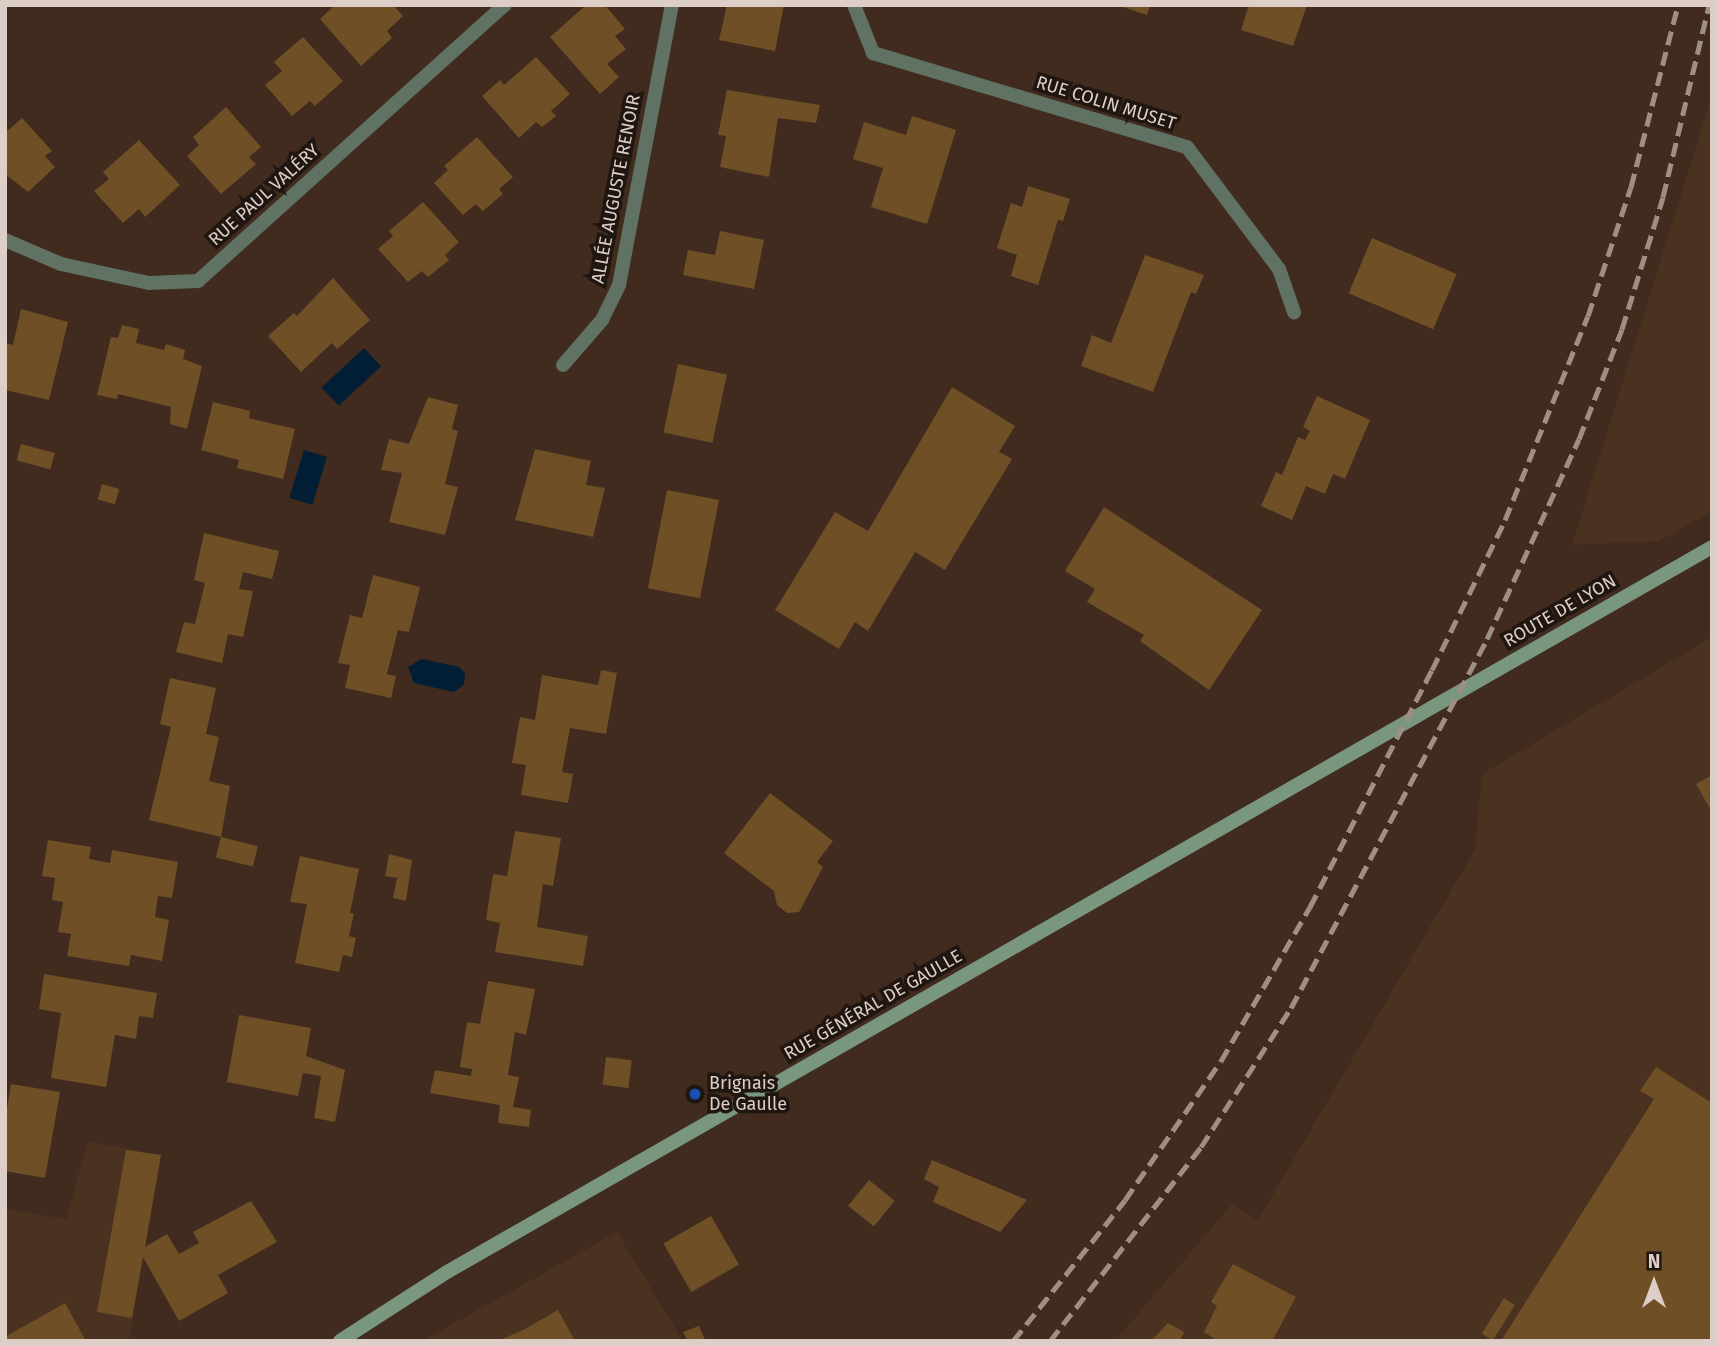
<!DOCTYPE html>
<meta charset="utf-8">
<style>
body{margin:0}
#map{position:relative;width:1717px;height:1346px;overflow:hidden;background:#402b1e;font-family:"Fira Sans",sans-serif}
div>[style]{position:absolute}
.built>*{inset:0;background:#4b311f}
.water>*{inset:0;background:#021e35;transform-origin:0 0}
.building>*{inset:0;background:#6f4f26;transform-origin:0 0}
.street>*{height:14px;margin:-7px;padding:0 7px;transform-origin:7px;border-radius:7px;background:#5f7263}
.secondary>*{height:14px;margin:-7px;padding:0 7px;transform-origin:7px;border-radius:7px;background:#79967f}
.rail>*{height:5px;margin-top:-2.5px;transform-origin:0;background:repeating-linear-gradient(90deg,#9f8e84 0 14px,transparent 0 21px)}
.dots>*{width:19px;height:19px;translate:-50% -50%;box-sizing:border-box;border:4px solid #201611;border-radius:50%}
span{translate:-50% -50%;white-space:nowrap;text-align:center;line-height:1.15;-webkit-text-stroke:7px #201611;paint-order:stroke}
.street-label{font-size:18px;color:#ddcfc7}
.poi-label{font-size:18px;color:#ddcfc7}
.left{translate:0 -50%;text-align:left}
.frame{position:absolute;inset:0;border:7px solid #ddcfc7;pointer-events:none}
.north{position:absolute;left:1619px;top:1248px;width:70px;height:70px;-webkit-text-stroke:5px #201611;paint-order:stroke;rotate:0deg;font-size:19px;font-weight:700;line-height:28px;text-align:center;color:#ddcfc7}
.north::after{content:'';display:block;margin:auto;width:24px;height:32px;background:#ddcfc7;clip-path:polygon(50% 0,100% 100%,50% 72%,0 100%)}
</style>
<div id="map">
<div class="built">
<i style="clip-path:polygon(1712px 95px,1712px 511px,1659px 541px,1572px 545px)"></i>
<i style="clip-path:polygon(1712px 637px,1712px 1341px,1115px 1341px,1232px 1204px,1258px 1220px,1475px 850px,1482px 774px)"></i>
<i style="clip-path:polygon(88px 1141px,161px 1155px,129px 1341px,5px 1341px,5px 1209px,66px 1219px)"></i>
<i style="clip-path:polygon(617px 1232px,683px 1341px,422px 1341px)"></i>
</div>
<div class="water">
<i style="left:364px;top:348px;width:25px;height:58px;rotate:47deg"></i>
<i style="left:304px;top:450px;width:24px;height:50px;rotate:17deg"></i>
<i style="clip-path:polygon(422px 659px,459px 667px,465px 673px,464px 685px,454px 692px,414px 683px,408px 667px)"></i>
</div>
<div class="building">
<i style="clip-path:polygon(335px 5px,393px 5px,403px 16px,387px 31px,392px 38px,361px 66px,320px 19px)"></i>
<i style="clip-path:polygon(586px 5px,605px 5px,625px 29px,615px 36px,626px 49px,607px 64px,619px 77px,600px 94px,550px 37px)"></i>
<i style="clip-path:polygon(727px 5px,784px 5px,775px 51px,719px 40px)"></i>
<i style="clip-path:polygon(1117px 5px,1150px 5px,1147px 15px)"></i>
<i style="clip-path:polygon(1249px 5px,1307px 5px,1293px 46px,1241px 30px)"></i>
<i style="clip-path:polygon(303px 37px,343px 81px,315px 106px,310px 101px,292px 116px,265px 85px,282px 71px,274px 62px)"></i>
<i style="clip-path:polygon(536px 57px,570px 94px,551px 111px,556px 116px,542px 127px,536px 122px,519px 138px,482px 96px,500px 80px,504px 85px)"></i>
<i style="clip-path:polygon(727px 90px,820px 105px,816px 123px,778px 118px,769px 177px,720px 167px,726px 136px,718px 135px)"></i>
<i style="clip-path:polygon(226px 107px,261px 147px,249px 157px,256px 164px,221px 194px,187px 156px,199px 145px,193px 137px)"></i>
<i style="clip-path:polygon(912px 116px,956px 130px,927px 224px,871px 207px,883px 168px,853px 159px,864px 122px,906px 135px)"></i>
<i style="clip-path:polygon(22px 118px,52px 151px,45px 156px,55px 167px,28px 192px,5px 174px,5px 133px)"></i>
<i style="clip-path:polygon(477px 137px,513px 177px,499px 189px,503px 194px,483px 211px,476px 204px,463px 215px,434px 183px,448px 170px,444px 166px)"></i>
<i style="clip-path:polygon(139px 140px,180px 185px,145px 217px,139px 209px,123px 223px,94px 191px,109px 179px,103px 172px)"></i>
<i style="clip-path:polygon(1028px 186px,1070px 199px,1063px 221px,1058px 220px,1038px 285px,1011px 276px,1017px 255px,997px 248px,1011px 203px,1022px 207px)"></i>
<i style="clip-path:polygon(423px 202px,459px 242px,445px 255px,449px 260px,428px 277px,422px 271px,408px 282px,378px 249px,393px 236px,389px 231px)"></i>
<i style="clip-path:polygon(720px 231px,764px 240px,754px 289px,683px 275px,688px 250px,715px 255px)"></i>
<i style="left:1372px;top:238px;width:92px;height:60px;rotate:23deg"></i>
<i style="clip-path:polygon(1145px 255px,1204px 275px,1196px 294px,1191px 292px,1153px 392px,1081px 366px,1092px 335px,1111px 343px)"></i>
<i style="clip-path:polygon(333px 278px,370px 320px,337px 349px,332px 343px,301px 372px,268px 336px,294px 313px,297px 316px)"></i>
<i style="clip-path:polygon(21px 309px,68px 322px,49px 400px,5px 390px,5px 343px,13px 345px)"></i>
<i style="clip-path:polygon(122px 325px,139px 329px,136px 343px,164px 350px,166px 344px,185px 350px,183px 359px,202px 366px,187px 429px,170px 424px,171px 407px,118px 394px,117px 399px,97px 395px,111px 337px,118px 338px)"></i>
<i style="left:678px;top:364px;width:50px;height:70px;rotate:12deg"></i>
<i style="clip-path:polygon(952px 387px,1015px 426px,999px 452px,1012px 459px,945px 570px,915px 552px,868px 631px,855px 622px,839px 649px,775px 610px,835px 512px,868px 531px)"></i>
<i style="clip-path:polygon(1317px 396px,1370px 420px,1345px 479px,1333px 474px,1325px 494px,1306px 486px,1292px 520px,1261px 506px,1276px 472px,1282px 475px,1298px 437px,1305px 440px,1310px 431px,1303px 427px)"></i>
<i style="clip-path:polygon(428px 397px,458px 405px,452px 429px,458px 431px,445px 484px,458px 487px,445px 535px,389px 522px,402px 473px,381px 470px,389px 439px,409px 444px)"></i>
<i style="clip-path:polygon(213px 402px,250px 411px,249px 418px,295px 429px,283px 479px,237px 468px,239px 460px,201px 450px)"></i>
<i style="left:21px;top:444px;width:35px;height:17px;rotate:15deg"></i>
<i style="clip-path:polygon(535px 449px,591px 461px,586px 485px,605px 488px,593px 537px,515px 520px)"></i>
<i style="left:102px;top:484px;width:18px;height:16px;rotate:16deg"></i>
<i style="left:667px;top:490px;width:53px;height:100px;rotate:11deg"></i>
<i style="clip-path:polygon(1104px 507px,1262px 610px,1209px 690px,1140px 641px,1144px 635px,1087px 602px,1095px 589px,1065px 571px)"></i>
<i style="clip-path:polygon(204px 533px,279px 551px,272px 579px,243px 572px,239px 589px,253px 591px,243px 637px,228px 634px,222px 663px,176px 652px,184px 622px,195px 624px,205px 583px,194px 580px)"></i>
<i style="clip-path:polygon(373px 575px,420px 587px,409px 632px,398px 630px,387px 674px,396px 676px,391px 698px,345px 688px,350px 665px,338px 663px,350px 615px,362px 618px)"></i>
<i style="clip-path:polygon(601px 670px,617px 673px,606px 734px,570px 728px,562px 772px,573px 774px,568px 803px,521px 795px,526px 765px,512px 763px,520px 717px,535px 720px,542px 675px,598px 685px)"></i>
<i style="clip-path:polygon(170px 678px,216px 688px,206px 734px,219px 737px,209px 781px,230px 786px,221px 837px,149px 820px,171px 727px,160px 724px)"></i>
<i style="clip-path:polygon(1712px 775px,1712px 812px,1696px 784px)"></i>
<i style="clip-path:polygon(770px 793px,833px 841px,817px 862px,823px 867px,799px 912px,787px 913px,777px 905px,774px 891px,724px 853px)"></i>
<i style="clip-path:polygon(515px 831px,561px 838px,553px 886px,543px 884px,537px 927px,588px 936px,583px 966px,495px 952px,500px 923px,486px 920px,493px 874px,507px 876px)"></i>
<i style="left:221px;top:837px;width:38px;height:21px;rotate:14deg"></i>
<i style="clip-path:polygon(48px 840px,91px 847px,89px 859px,110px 863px,112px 850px,178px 862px,172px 898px,158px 896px,155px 917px,169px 920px,162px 961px,131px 955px,129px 966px,67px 956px,71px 934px,58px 932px,63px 902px,52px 900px,55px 878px,42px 876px)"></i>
<i style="clip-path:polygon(389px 854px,412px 860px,406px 901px,393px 898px,397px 878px,385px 876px)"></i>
<i style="clip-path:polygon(300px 856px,359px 869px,350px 913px,354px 914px,349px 936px,356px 938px,352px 957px,343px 955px,339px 972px,295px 963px,307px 904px,290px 902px)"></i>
<i style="clip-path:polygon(44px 974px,157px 993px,153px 1018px,139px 1016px,136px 1039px,115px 1035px,106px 1087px,51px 1078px,61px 1013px,39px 1009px)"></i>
<i style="clip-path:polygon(488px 981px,535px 989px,526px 1035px,515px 1032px,508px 1075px,519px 1077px,513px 1107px,531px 1110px,529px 1127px,498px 1123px,500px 1105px,430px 1093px,435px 1070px,471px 1076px,472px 1069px,460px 1067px,467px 1022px,480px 1024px)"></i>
<i style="clip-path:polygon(239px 1015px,311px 1028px,306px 1056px,345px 1070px,335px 1122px,314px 1118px,321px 1076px,303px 1073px,298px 1096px,227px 1082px)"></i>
<i style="left:606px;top:1057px;width:26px;height:28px;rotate:7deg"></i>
<i style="clip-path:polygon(1656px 1067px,1712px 1103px,1712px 1341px,1501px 1341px,1654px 1099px,1640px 1091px)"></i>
<i style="clip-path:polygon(11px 1084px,60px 1092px,45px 1178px,5px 1171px,5px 1120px)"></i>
<i style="clip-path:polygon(126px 1150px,161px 1155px,145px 1247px,167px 1234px,179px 1254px,199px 1243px,193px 1232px,251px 1201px,277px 1242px,218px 1275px,228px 1293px,179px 1321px,143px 1257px,132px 1318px,97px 1312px)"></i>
<i style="clip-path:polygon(932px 1160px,1027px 1200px,1000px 1232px,933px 1202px,939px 1187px,924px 1179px)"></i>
<i style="left:869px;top:1180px;width:33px;height:33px;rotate:39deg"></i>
<i style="left:711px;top:1216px;width:56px;height:55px;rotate:60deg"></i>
<i style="clip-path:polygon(1233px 1264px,1296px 1297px,1272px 1341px,1218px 1341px,1204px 1332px,1217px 1306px,1211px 1302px)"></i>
<i style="left:1504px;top:1298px;width:13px;height:42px;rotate:32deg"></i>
<i style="clip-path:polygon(65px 1303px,86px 1341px,5px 1341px,5px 1337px)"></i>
<i style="clip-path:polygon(558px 1310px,575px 1341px,498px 1341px,525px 1329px)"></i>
<i style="clip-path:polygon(1168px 1323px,1184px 1332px,1180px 1341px,1151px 1341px)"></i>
<i style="clip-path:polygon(699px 1326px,705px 1340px,688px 1341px,683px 1332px)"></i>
</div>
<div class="street">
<i style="left:854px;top:5px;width:52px;rotate:68.4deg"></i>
<i style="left:873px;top:53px;width:328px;rotate:16.7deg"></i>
<i style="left:1187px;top:147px;width:153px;rotate:53deg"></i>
<i style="left:1279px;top:269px;width:46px;rotate:70.8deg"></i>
<i style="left:5px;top:240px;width:61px;rotate:23.2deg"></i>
<i style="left:61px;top:264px;width:90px;rotate:12.2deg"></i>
<i style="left:149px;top:283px;width:49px;rotate:-2.3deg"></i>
<i style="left:198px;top:281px;width:413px;rotate:-42deg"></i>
<i style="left:563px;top:365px;width:60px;rotate:-49.1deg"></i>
<i style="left:602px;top:320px;width:39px;rotate:-64deg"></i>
<i style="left:619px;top:285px;width:285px;rotate:-79.3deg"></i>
</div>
<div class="secondary">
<i style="left:340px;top:1341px;width:127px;rotate:-32.8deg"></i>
<i style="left:447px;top:1272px;width:1458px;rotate:-29.82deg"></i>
</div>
<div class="rail">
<i style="left:1013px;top:1341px;width:180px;rotate:-51.5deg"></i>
<i style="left:1125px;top:1200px;width:169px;rotate:-55.4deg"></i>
<i style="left:1221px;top:1061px;width:178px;rotate:-60deg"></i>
<i style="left:1310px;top:907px;width:267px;rotate:-62.8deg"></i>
<i style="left:1432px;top:670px;width:167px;rotate:-64deg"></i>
<i style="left:1505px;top:520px;width:220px;rotate:-67.9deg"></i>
<i style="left:1588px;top:316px;width:136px;rotate:-71.6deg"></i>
<i style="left:1631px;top:187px;width:188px;rotate:-75.5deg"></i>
<i style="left:1050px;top:1341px;width:246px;rotate:-52.1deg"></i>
<i style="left:1201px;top:1147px;width:166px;rotate:-57.1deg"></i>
<i style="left:1291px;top:1008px;width:418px;rotate:-62deg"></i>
<i style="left:1487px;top:639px;width:220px;rotate:-65.3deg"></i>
<i style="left:1579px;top:439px;width:118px;rotate:-68.6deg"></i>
<i style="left:1622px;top:329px;width:138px;rotate:-72.7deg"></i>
<i style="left:1663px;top:197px;width:197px;rotate:-76.5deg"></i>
</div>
<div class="dots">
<i style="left:695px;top:1094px;background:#1a4fb4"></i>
</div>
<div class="street-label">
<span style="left:1106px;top:103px;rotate:17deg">RUE COLIN MUSET</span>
<span style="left:616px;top:189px;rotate:-79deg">ALLÉE AUGUSTE RENOIR</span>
<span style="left:264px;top:195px;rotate:-42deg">RUE PAUL VALÉRY</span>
<span style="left:1560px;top:611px;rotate:-30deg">ROUTE DE LYON</span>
<span style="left:873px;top:1005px;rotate:-30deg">RUE GÉNÉRAL DE GAULLE</span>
</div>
<div class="poi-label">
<span class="left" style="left:709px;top:1094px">Brignais<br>De Gaulle</span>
</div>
<div class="frame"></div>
<div class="north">N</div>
</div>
